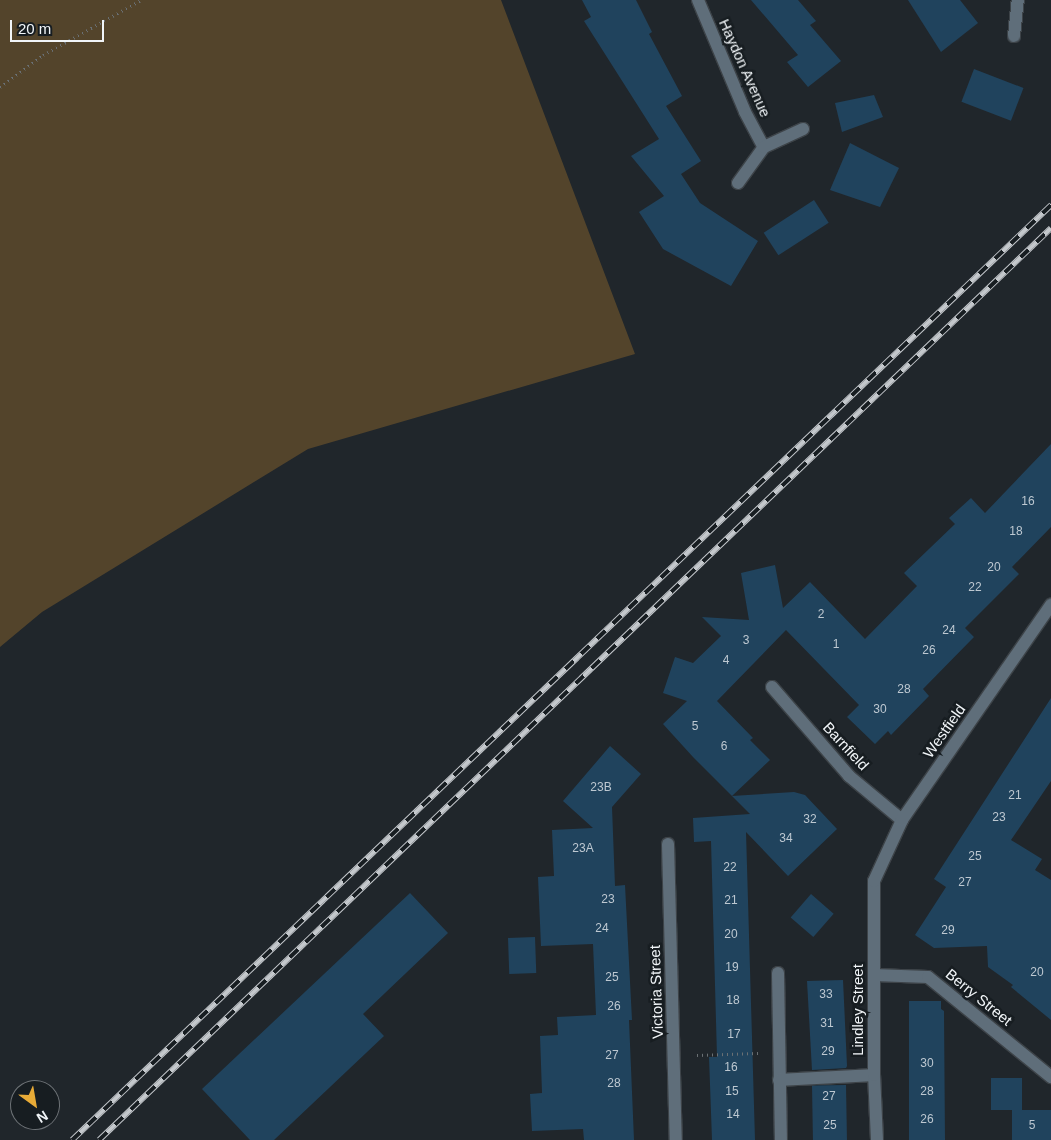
<!DOCTYPE html>
<style>
body{margin:0}
#map{position:relative;width:1051px;height:1140px;overflow:hidden;background:#20262b;font-family:Arial,sans-serif}
div>[style]{position:absolute}
.green>*{inset:0;background:#53442b}
.building>*{inset:0;background:#20435d;transform-origin:0 0}
.path>*{height:3px;margin-top:-1.5px;transform-origin:0;background:repeating-linear-gradient(90deg,#6a7074 0 1px,transparent 0 5px)}
.roads{filter:drop-shadow(1px 0 #3d4348) drop-shadow(-1px 0 #3d4348) drop-shadow(0 1px #3d4348) drop-shadow(0 -1px #3d4348)}
.lane>*{height:12px;margin:-6px;padding:0 6px;transform-origin:6px;border-radius:6px;background:#5f6e7a}
.street>*{height:12px;margin:-6px;padding:0 6px;transform-origin:6px;border-radius:6px;background:#5f6e7a}
.rail>*{height:5.5px;margin-top:-2.75px;transform-origin:0;background:repeating-linear-gradient(90deg,#171d21 0 11px,#c4c8cc 0 22px);box-sizing:border-box;border-block:1px solid #c4c8cc}
span{translate:-50% -50%;white-space:nowrap;text-align:center;line-height:1.15;-webkit-text-stroke:5px #171d21;paint-order:stroke}
.number-label{font-size:12px;color:#bdc8d1}
.number-label span{-webkit-text-stroke-width:0}
.street-label{font-size:15px;color:#f1f5f8}
.north{position:absolute;left:10px;top:1080px;width:50px;height:50px;box-sizing:border-box;background:#171d21;border:1px solid #6e7377;border-radius:50%;rotate:148deg;font-size:14px;font-weight:700;line-height:20px;text-align:center;color:#f1f5f8}
.north::after{content:'';display:block;margin:auto;width:18px;height:22px;background:#e8ab37;clip-path:polygon(50% 0,100% 100%,50% 72%,0 100%)}
.scale{position:absolute;left:10px;top:20px;width:94px;height:22px;box-sizing:border-box;border:2px solid #f1f5f8;border-top:0;padding-left:6px;font-size:15px;line-height:18px;white-space:nowrap;color:#f1f5f8;-webkit-text-stroke:4px #171d21;paint-order:stroke}
</style>
<div id="map">
<div class="green">
<i style="clip-path:polygon(0 0,501px 0,635px 354px,308px 449px,42px 612px,0 647px)"></i>
</div>
<div class="building">
<i style="clip-path:polygon(582px 0,636px 0,652px 32px,649px 34px,682px 96px,666px 106px,701px 161px,681px 174px,700px 203px,758px 241px,731px 286px,663px 249px,639px 212px,664px 196px,631px 156px,659px 139px,584px 21px,591px 17px)"></i>
<i style="clip-path:polygon(751px 0,798px 0,816px 21px,810px 25px,841px 61px,808px 87px,787px 62px,798px 55px)"></i>
<i style="clip-path:polygon(908px 0,960px 0,978px 23px,941px 52px)"></i>
<i style="left:974px;top:69px;width:53px;height:35px;rotate:21deg"></i>
<i style="clip-path:polygon(874px 95px,883px 117px,842px 132px,835px 103px)"></i>
<i style="clip-path:polygon(850px 143px,899px 168px,880px 207px,830px 190px)"></i>
<i style="left:814px;top:200px;width:27px;height:60px;rotate:57deg"></i>
<i style="clip-path:polygon(1051px 444px,1051px 527px,1012px 567px,1019px 574px,965px 628px,974px 637px,923px 689px,929px 696px,891px 735px,888px 731px,875px 744px,847px 717px,859px 705px,786px 630px,717px 701px,753px 738px,750px 740px,770px 760px,732px 796px,794px 792px,805px 795px,837px 829px,788px 876px,746px 832px,755px 1140px,712px 1140px,709px 1057px,717px 1057px,711px 841px,694px 842px,693px 818px,750px 814px,693px 757px,663px 724px,687px 701px,663px 693px,675px 657px,693px 663px,721px 636px,702px 617px,749px 620px,741px 573px,775px 565px,783px 608px,810px 582px,865px 639px,917px 586px,904px 573px,955px 524px,949px 518px,971px 498px,985px 513px)"></i>
<i style="clip-path:polygon(1051px 698px,1051px 781px,1011px 840px,1042px 859px,1035px 870px,1051px 880px,1051px 1020px,1011px 987px,1013px 985px,988px 967px,987px 946px,934px 948px,915px 935px,946px 887px,934px 879px)"></i>
<i style="clip-path:polygon(610px 746px,641px 774px,612px 807px,615px 886px,625px 885px,632px 1020px,629px 1020px,634px 1140px,584px 1140px,583px 1129px,532px 1131px,530px 1094px,542px 1093px,540px 1036px,558px 1035px,557px 1017px,596px 1015px,593px 944px,541px 946px,538px 877px,554px 876px,552px 830px,593px 828px,563px 801px)"></i>
<i style="clip-path:polygon(410px 893px,448px 933px,363px 1014px,384px 1036px,274px 1140px,250px 1140px,202px 1089px)"></i>
<i style="left:811px;top:894px;width:30px;height:31px;rotate:41deg"></i>
<i style="left:535px;top:937px;width:36px;height:27px;rotate:88deg"></i>
<i style="clip-path:polygon(843px 980px,847px 1066px,846px 1068px,812px 1070px,807px 981px)"></i>
<i style="clip-path:polygon(909px 1001px,941px 1001px,941px 1009px,944px 1011px,945px 1140px,909px 1140px)"></i>
<i style="left:991px;top:1078px;width:31px;height:32px"></i>
<i style="left:846px;top:1085px;width:55px;height:34px;rotate:89deg"></i>
<i style="left:1051px;top:1110px;width:30px;height:39px;rotate:90deg"></i>
</div>
<div class="path">
<i style="left:0;top:87px;width:54px;rotate:-36.7deg"></i>
<i style="left:43px;top:55px;width:112px;rotate:-29.3deg"></i>
<i style="left:697px;top:1055px;width:61px;rotate:-1.9deg"></i>
</div>
<div class="roads">
<div class="lane">
<i style="left:778px;top:973px;width:167px;rotate:89deg"></i>
<i style="left:779px;top:1080px;width:95px;rotate:-3deg"></i>
</div>
<div class="street">
<i style="left:698px;top:0;width:121px;rotate:67.2deg"></i>
<i style="left:745px;top:112px;width:40px;rotate:62deg"></i>
<i style="left:1014px;top:36px;width:36px;rotate:-84deg"></i>
<i style="left:738px;top:183px;width:44px;rotate:-54.2deg"></i>
<i style="left:764px;top:147px;width:43px;rotate:-24.8deg"></i>
<i style="left:772px;top:687px;width:118px;rotate:49.1deg"></i>
<i style="left:849px;top:776px;width:69px;rotate:39.7deg"></i>
<i style="left:668px;top:844px;width:296px;rotate:88.5deg"></i>
<i style="left:874px;top:975px;width:54px;rotate:2.1deg"></i>
<i style="left:928px;top:977px;width:159px;rotate:39.1deg"></i>
<i style="left:877px;top:1140px;width:65px;rotate:-92.6deg"></i>
<i style="left:874px;top:1075px;width:194px;rotate:-90deg"></i>
<i style="left:874px;top:881px;width:67px;rotate:-65.3deg"></i>
<i style="left:902px;top:820px;width:262px;rotate:-55.3deg"></i>
</div>
</div>
<div class="rail">
<i style="left:72px;top:1140px;width:1354px;rotate:-43.68deg"></i>
<i style="left:99px;top:1140px;width:1318px;rotate:-43.77deg"></i>
</div>
<div class="number-label">
<span style="left:1028px;top:502px">16</span>
<span style="left:1016px;top:532px">18</span>
<span style="left:994px;top:568px">20</span>
<span style="left:975px;top:588px">22</span>
<span style="left:821px;top:615px">2</span>
<span style="left:949px;top:631px">24</span>
<span style="left:746px;top:641px">3</span>
<span style="left:836px;top:645px">1</span>
<span style="left:929px;top:651px">26</span>
<span style="left:726px;top:661px">4</span>
<span style="left:904px;top:690px">28</span>
<span style="left:880px;top:710px">30</span>
<span style="left:695px;top:727px">5</span>
<span style="left:724px;top:747px">6</span>
<span style="left:601px;top:788px">23B</span>
<span style="left:1015px;top:796px">21</span>
<span style="left:999px;top:818px">23</span>
<span style="left:810px;top:820px">32</span>
<span style="left:786px;top:839px">34</span>
<span style="left:583px;top:849px">23A</span>
<span style="left:975px;top:857px">25</span>
<span style="left:730px;top:868px">22</span>
<span style="left:965px;top:883px">27</span>
<span style="left:608px;top:900px">23</span>
<span style="left:731px;top:901px">21</span>
<span style="left:602px;top:929px">24</span>
<span style="left:948px;top:931px">29</span>
<span style="left:731px;top:935px">20</span>
<span style="left:732px;top:968px">19</span>
<span style="left:1037px;top:973px">20</span>
<span style="left:612px;top:978px">25</span>
<span style="left:826px;top:995px">33</span>
<span style="left:733px;top:1001px">18</span>
<span style="left:614px;top:1007px">26</span>
<span style="left:827px;top:1024px">31</span>
<span style="left:734px;top:1035px">17</span>
<span style="left:828px;top:1052px">29</span>
<span style="left:612px;top:1056px">27</span>
<span style="left:927px;top:1064px">30</span>
<span style="left:731px;top:1068px">16</span>
<span style="left:614px;top:1084px">28</span>
<span style="left:732px;top:1092px">15</span>
<span style="left:927px;top:1092px">28</span>
<span style="left:829px;top:1097px">27</span>
<span style="left:733px;top:1115px">14</span>
<span style="left:927px;top:1120px">26</span>
<span style="left:830px;top:1126px">25</span>
<span style="left:1032px;top:1126px">5</span>
</div>
<div class="street-label">
<span style="left:745px;top:68px;rotate:66deg">Haydon Avenue</span>
<span style="left:944px;top:731px;rotate:-55deg">Westfield</span>
<span style="left:846px;top:746px;rotate:47deg">Barnfield</span>
<span style="left:656px;top:992px;rotate:-92deg">Victoria Street</span>
<span style="left:979px;top:997px;rotate:39deg">Berry Street</span>
<span style="left:858px;top:1010px;rotate:-90deg">Lindley Street</span>
</div>
<div class="north">N</div>
<div class="scale">20 m</div>
</div>
